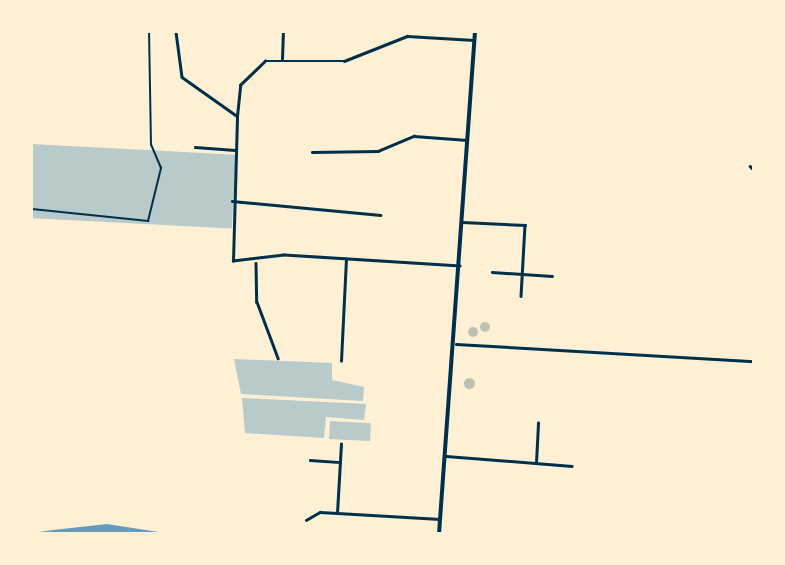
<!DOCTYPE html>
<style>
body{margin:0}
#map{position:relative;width:785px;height:565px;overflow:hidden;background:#fdf0d5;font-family:"Exo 2",sans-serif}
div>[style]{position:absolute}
.green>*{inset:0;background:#b9caca;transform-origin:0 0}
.water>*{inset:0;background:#669bbc}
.building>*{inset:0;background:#bec0b2}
.round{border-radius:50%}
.path>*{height:2px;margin:-1px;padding:0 1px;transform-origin:1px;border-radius:1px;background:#003049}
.minor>*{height:2.5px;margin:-1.25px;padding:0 1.25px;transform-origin:1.25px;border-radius:1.25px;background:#003049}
.tertiary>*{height:3.5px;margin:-1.75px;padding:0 1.75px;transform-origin:1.75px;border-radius:1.75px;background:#003049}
span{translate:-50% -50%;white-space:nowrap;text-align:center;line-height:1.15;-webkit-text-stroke:5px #fdf0d5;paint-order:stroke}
.frame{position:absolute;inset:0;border:33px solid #fdf0d5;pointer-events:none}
</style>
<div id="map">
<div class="green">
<i style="left:32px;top:144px;width:204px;height:74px;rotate:3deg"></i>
<i style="clip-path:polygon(234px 359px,332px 363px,332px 380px,364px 387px,363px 401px,241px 394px)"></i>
<i style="clip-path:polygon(242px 398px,366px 404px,364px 420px,326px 417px,324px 438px,245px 433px)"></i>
<i style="left:330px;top:421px;width:41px;height:18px;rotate:3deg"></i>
</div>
<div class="water">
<i style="clip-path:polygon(107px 524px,165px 533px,32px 533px,53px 530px)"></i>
</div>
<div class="building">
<i class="round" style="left:480px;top:322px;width:10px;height:10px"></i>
<i class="round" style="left:468px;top:327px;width:10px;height:10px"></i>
<i class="round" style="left:463.5px;top:377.5px;width:11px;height:11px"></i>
</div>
<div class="path">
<i style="left:32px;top:209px;width:117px;rotate:5.9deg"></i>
<i style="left:148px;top:221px;width:55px;rotate:-76.2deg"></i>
<i style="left:161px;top:168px;width:25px;rotate:-113deg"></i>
<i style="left:151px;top:145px;width:113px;rotate:-91deg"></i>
</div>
<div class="minor">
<i style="left:176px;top:32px;width:45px;rotate:82.4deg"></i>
<i style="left:182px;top:77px;width:67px;rotate:35.3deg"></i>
<i style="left:282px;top:59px;width:27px;rotate:-88deg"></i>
<i style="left:195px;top:147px;width:40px;rotate:4.3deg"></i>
<i style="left:312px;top:152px;width:66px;rotate:-0.9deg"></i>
<i style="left:378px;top:151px;width:39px;rotate:-23deg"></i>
<i style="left:414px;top:136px;width:53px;rotate:4.3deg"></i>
<i style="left:750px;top:166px;width:6px;rotate:45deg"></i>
<i style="left:232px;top:201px;width:149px;rotate:5.4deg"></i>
<i style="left:462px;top:222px;width:63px;rotate:2.7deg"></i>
<i style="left:525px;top:225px;width:71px;rotate:93.2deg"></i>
<i style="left:256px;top:263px;width:39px;rotate:89deg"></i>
<i style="left:257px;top:302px;width:60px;rotate:69.4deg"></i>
<i style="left:460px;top:266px;width:176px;rotate:-176.4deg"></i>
<i style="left:284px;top:255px;width:51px;rotate:173.3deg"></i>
<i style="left:233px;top:261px;width:145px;rotate:-88.4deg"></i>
<i style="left:237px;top:116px;width:31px;rotate:-84deg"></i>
<i style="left:240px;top:85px;width:35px;rotate:-44deg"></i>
<i style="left:265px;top:61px;width:79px"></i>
<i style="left:344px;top:61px;width:68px;rotate:-21.6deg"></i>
<i style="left:407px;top:36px;width:67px;rotate:3.4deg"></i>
<i style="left:492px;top:272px;width:60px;rotate:3.8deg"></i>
<i style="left:456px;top:344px;width:298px;rotate:3.3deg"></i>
<i style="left:341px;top:361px;width:102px;rotate:-87.2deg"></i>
<i style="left:446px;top:456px;width:126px;rotate:4.5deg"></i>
<i style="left:310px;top:460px;width:30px;rotate:4deg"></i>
<i style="left:536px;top:463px;width:40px;rotate:-87.1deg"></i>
<i style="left:337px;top:513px;width:69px;rotate:-86.7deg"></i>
<i style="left:306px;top:520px;width:16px;rotate:-30deg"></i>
<i style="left:320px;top:512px;width:120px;rotate:3.3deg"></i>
</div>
<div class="tertiary">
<i style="left:439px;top:534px;width:503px;rotate:-85.9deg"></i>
</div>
<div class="frame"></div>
</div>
